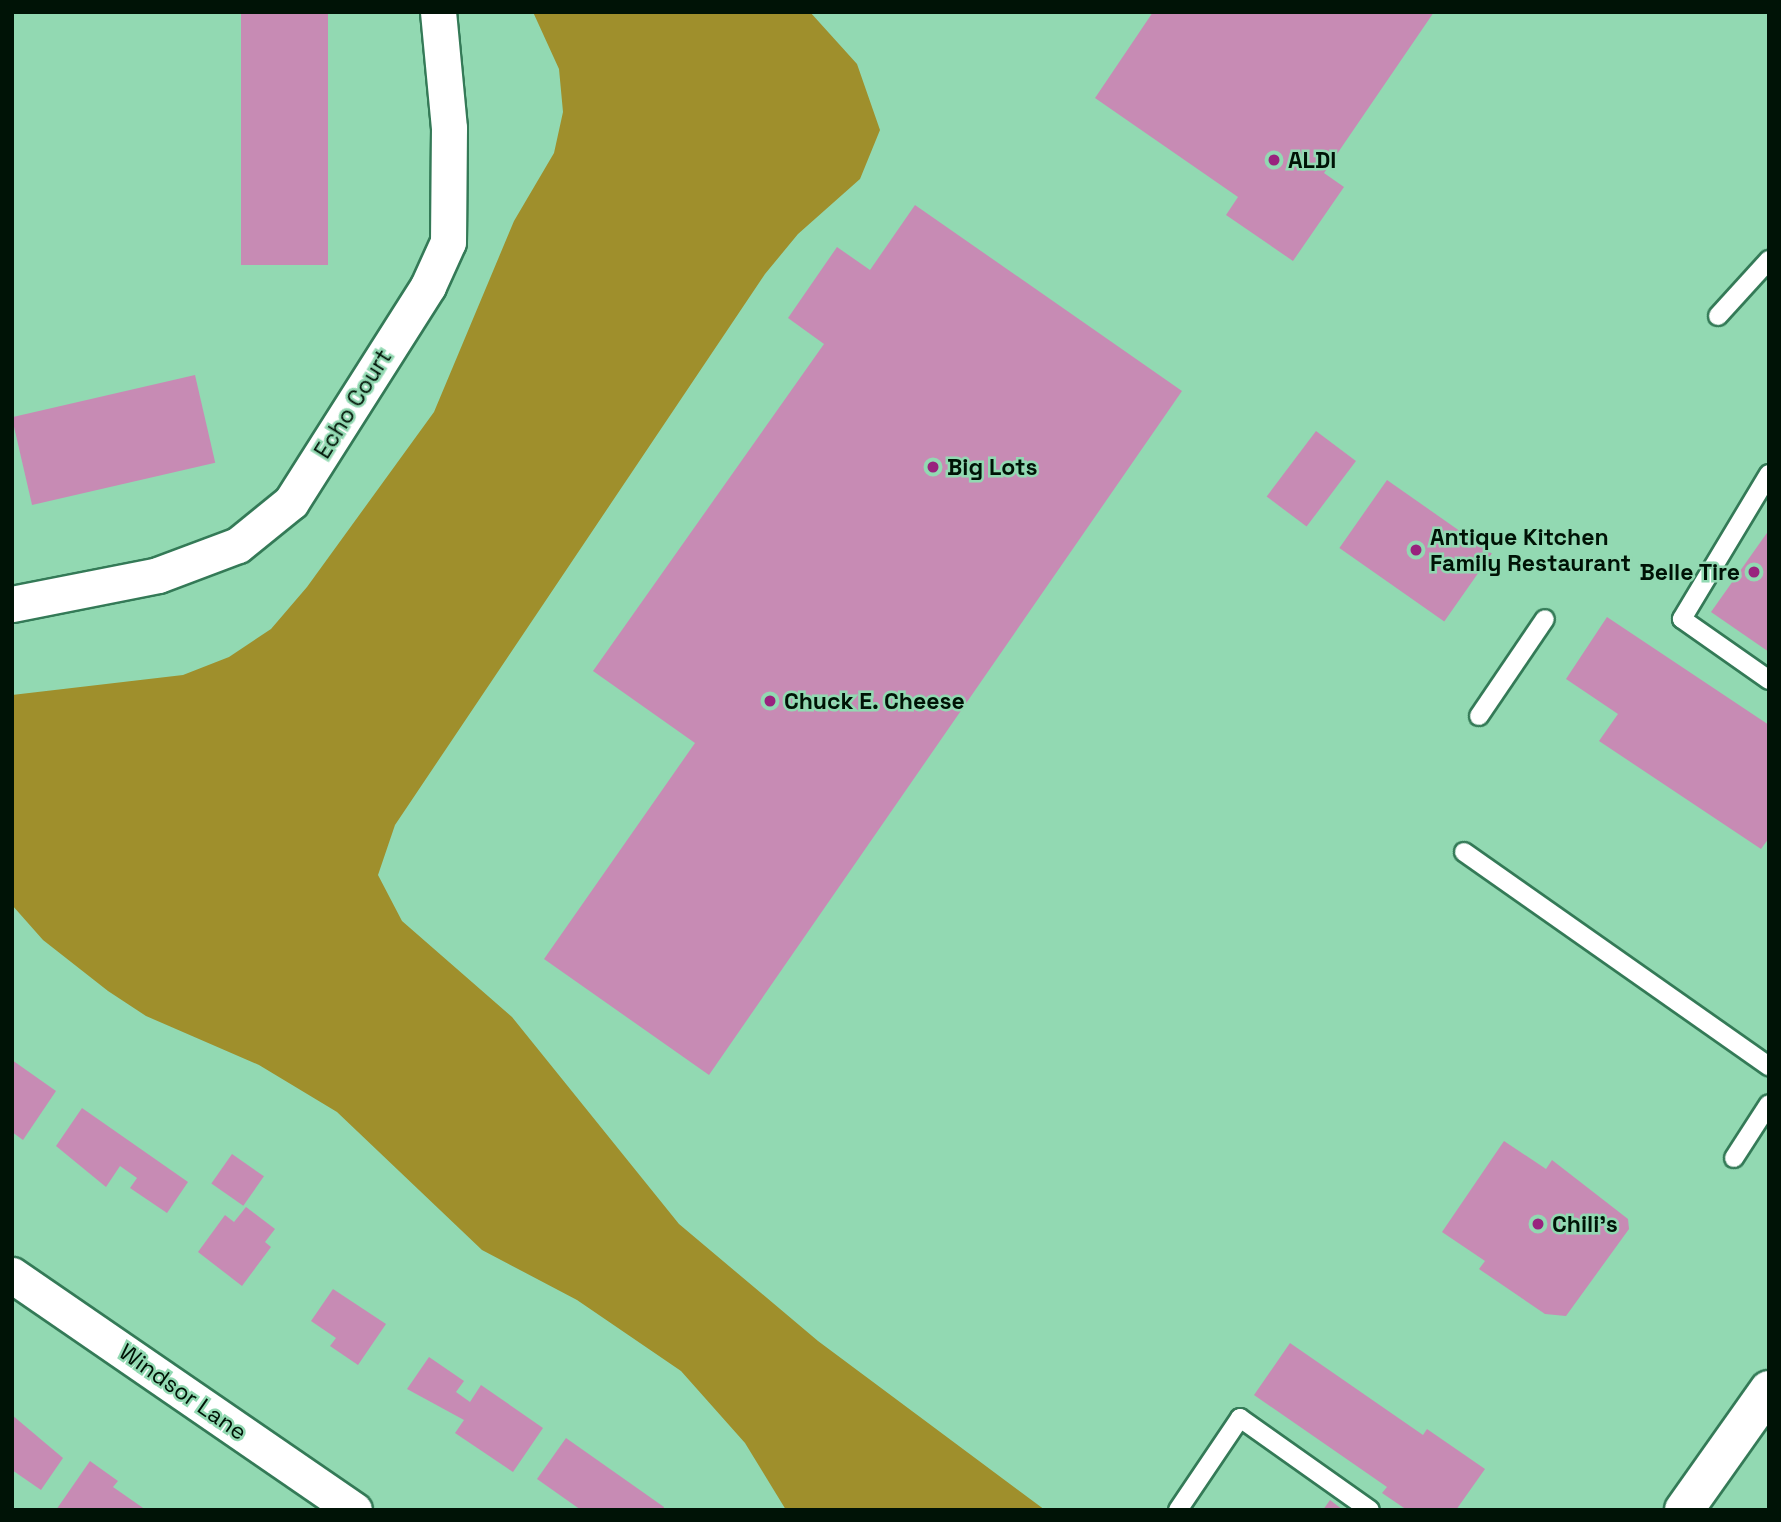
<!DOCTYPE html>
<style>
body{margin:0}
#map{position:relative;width:1781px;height:1522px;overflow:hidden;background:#92d9b2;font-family:"Space Grotesk",sans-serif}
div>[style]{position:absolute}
.forest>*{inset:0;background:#9f8f2c}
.building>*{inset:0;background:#c78bb4;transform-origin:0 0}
.roads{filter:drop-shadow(2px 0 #347a57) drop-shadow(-2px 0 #347a57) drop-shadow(0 2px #347a57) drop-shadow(0 -2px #347a57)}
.lane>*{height:18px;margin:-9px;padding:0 9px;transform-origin:9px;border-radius:9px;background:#fff}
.street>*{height:35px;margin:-17.5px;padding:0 17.5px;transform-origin:17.5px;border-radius:17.5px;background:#fff}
.primary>*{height:38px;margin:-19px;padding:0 19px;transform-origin:19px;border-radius:19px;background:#fff}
.dots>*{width:19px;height:19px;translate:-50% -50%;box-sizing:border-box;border:4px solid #92d9b2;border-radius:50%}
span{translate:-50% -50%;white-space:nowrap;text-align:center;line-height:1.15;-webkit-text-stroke:5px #92d9b2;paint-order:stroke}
.poi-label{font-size:23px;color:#001306;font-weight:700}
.left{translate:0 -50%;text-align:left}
.right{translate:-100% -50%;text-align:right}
.street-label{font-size:23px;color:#001306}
.frame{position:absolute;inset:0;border:14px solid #001306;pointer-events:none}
</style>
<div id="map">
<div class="forest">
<i style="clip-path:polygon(533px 12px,810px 12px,857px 64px,880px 130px,860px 179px,798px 234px,765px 274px,395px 825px,378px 875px,402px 921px,512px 1017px,679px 1224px,818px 1341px,1045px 1510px,786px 1510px,745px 1443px,681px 1371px,577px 1300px,482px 1250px,337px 1112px,259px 1065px,146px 1016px,108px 991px,43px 940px,12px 905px,12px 695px,183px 675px,229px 657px,271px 629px,307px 587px,434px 412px,514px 221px,554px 153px,563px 112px,559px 69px)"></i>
</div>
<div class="building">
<i style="left:241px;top:12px;width:87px;height:253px"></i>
<i style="clip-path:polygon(1153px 12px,1434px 12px,1324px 173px,1344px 187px,1293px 261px,1226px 215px,1238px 197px,1095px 98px)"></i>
<i style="clip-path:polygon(915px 205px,1182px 391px,709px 1075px,544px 959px,695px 743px,593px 671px,824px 344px,788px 318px,837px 247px,870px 270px)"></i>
<i style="left:195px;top:375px;width:90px;height:188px;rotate:77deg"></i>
<i style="left:1316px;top:431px;width:50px;height:82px;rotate:37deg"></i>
<i style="left:1387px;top:480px;width:128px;height:83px;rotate:35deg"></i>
<i style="clip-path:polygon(1769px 530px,1769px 652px,1711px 612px)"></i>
<i style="clip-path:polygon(1607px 617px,1769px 725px,1769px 838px,1761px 849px,1599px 741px,1618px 714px,1566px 679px)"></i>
<i style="clip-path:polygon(12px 1060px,56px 1091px,23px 1140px,12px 1132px)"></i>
<i style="clip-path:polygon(82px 1108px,188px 1182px,167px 1213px,130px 1188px,137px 1178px,120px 1166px,106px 1187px,56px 1146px)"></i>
<i style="clip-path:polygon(1504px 1141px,1546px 1169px,1552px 1160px,1628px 1219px,1629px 1229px,1566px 1316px,1545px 1314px,1479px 1269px,1485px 1261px,1442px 1232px)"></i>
<i style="left:232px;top:1154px;width:39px;height:36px;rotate:35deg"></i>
<i style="clip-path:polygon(246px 1207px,275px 1229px,265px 1242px,271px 1247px,242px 1286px,198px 1252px,225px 1215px,234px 1222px)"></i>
<i style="clip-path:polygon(333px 1289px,386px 1324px,358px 1365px,330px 1346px,336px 1338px,311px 1321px)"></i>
<i style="clip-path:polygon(1290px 1343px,1423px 1435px,1427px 1429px,1485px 1469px,1456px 1510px,1407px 1510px,1382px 1493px,1387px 1487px,1254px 1395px)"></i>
<i style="clip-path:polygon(429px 1357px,464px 1381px,456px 1392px,470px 1402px,481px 1385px,543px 1428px,513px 1472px,455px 1433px,464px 1420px,407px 1389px)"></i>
<i style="clip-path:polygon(12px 1415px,63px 1458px,41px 1490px,12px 1470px)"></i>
<i style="clip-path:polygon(566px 1438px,664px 1507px,663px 1510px,581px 1510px,537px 1479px)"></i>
<i style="clip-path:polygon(90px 1461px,118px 1481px,113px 1487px,146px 1510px,56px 1510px)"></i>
<i style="clip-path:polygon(1330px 1500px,1343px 1510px,1323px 1510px)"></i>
</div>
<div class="roads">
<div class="lane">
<i style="left:1718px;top:316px;width:76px;rotate:-47.7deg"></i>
<i style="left:1769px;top:474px;width:169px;rotate:121deg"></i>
<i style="left:1682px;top:619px;width:106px;rotate:35deg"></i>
<i style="left:1479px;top:716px;width:117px;rotate:-55.8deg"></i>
<i style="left:1464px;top:852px;width:373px;rotate:35.1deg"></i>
<i style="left:1734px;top:1158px;width:64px;rotate:-57.1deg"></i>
<i style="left:1178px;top:1510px;width:111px;rotate:-56deg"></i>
<i style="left:1240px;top:1418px;width:159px;rotate:35.3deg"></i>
</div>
<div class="street">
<i style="left:12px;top:604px;width:149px;rotate:-11.2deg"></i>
<i style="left:158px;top:575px;width:85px;rotate:-20.6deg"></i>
<i style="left:238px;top:545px;width:68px;rotate:-39.1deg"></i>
<i style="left:291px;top:502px;width:256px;rotate:-57.6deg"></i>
<i style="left:428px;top:286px;width:48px;rotate:-65.6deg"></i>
<i style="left:448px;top:242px;width:114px;rotate:-89.5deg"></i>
<i style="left:449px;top:128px;width:117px;rotate:-95.4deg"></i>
<i style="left:12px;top:1275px;width:415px;rotate:34.5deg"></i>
</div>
<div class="primary">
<i style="left:1684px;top:1510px;width:147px;rotate:-54.7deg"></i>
</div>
</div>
<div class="dots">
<i style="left:1274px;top:160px;background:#99227e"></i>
<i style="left:933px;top:467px;background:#99227e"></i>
<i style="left:1416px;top:550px;background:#99227e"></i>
<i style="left:1754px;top:572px;background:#99227e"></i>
<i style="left:770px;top:701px;background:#99227e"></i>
<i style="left:1538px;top:1224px;background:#99227e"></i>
</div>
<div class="poi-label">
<span class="left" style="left:1288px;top:160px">ALDI</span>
<span class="left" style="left:947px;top:467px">Big Lots</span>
<span class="left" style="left:1430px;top:550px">Antique Kitchen<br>Family Restaurant</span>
<span class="right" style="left:1740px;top:572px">Belle Tire</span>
<span class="left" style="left:784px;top:701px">Chuck E. Cheese</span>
<span class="left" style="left:1552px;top:1224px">Chili's</span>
</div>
<div class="street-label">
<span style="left:353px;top:404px;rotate:-58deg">Echo Court</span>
<span style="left:183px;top:1392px;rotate:35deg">Windsor Lane</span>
</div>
<div class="frame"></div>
</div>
